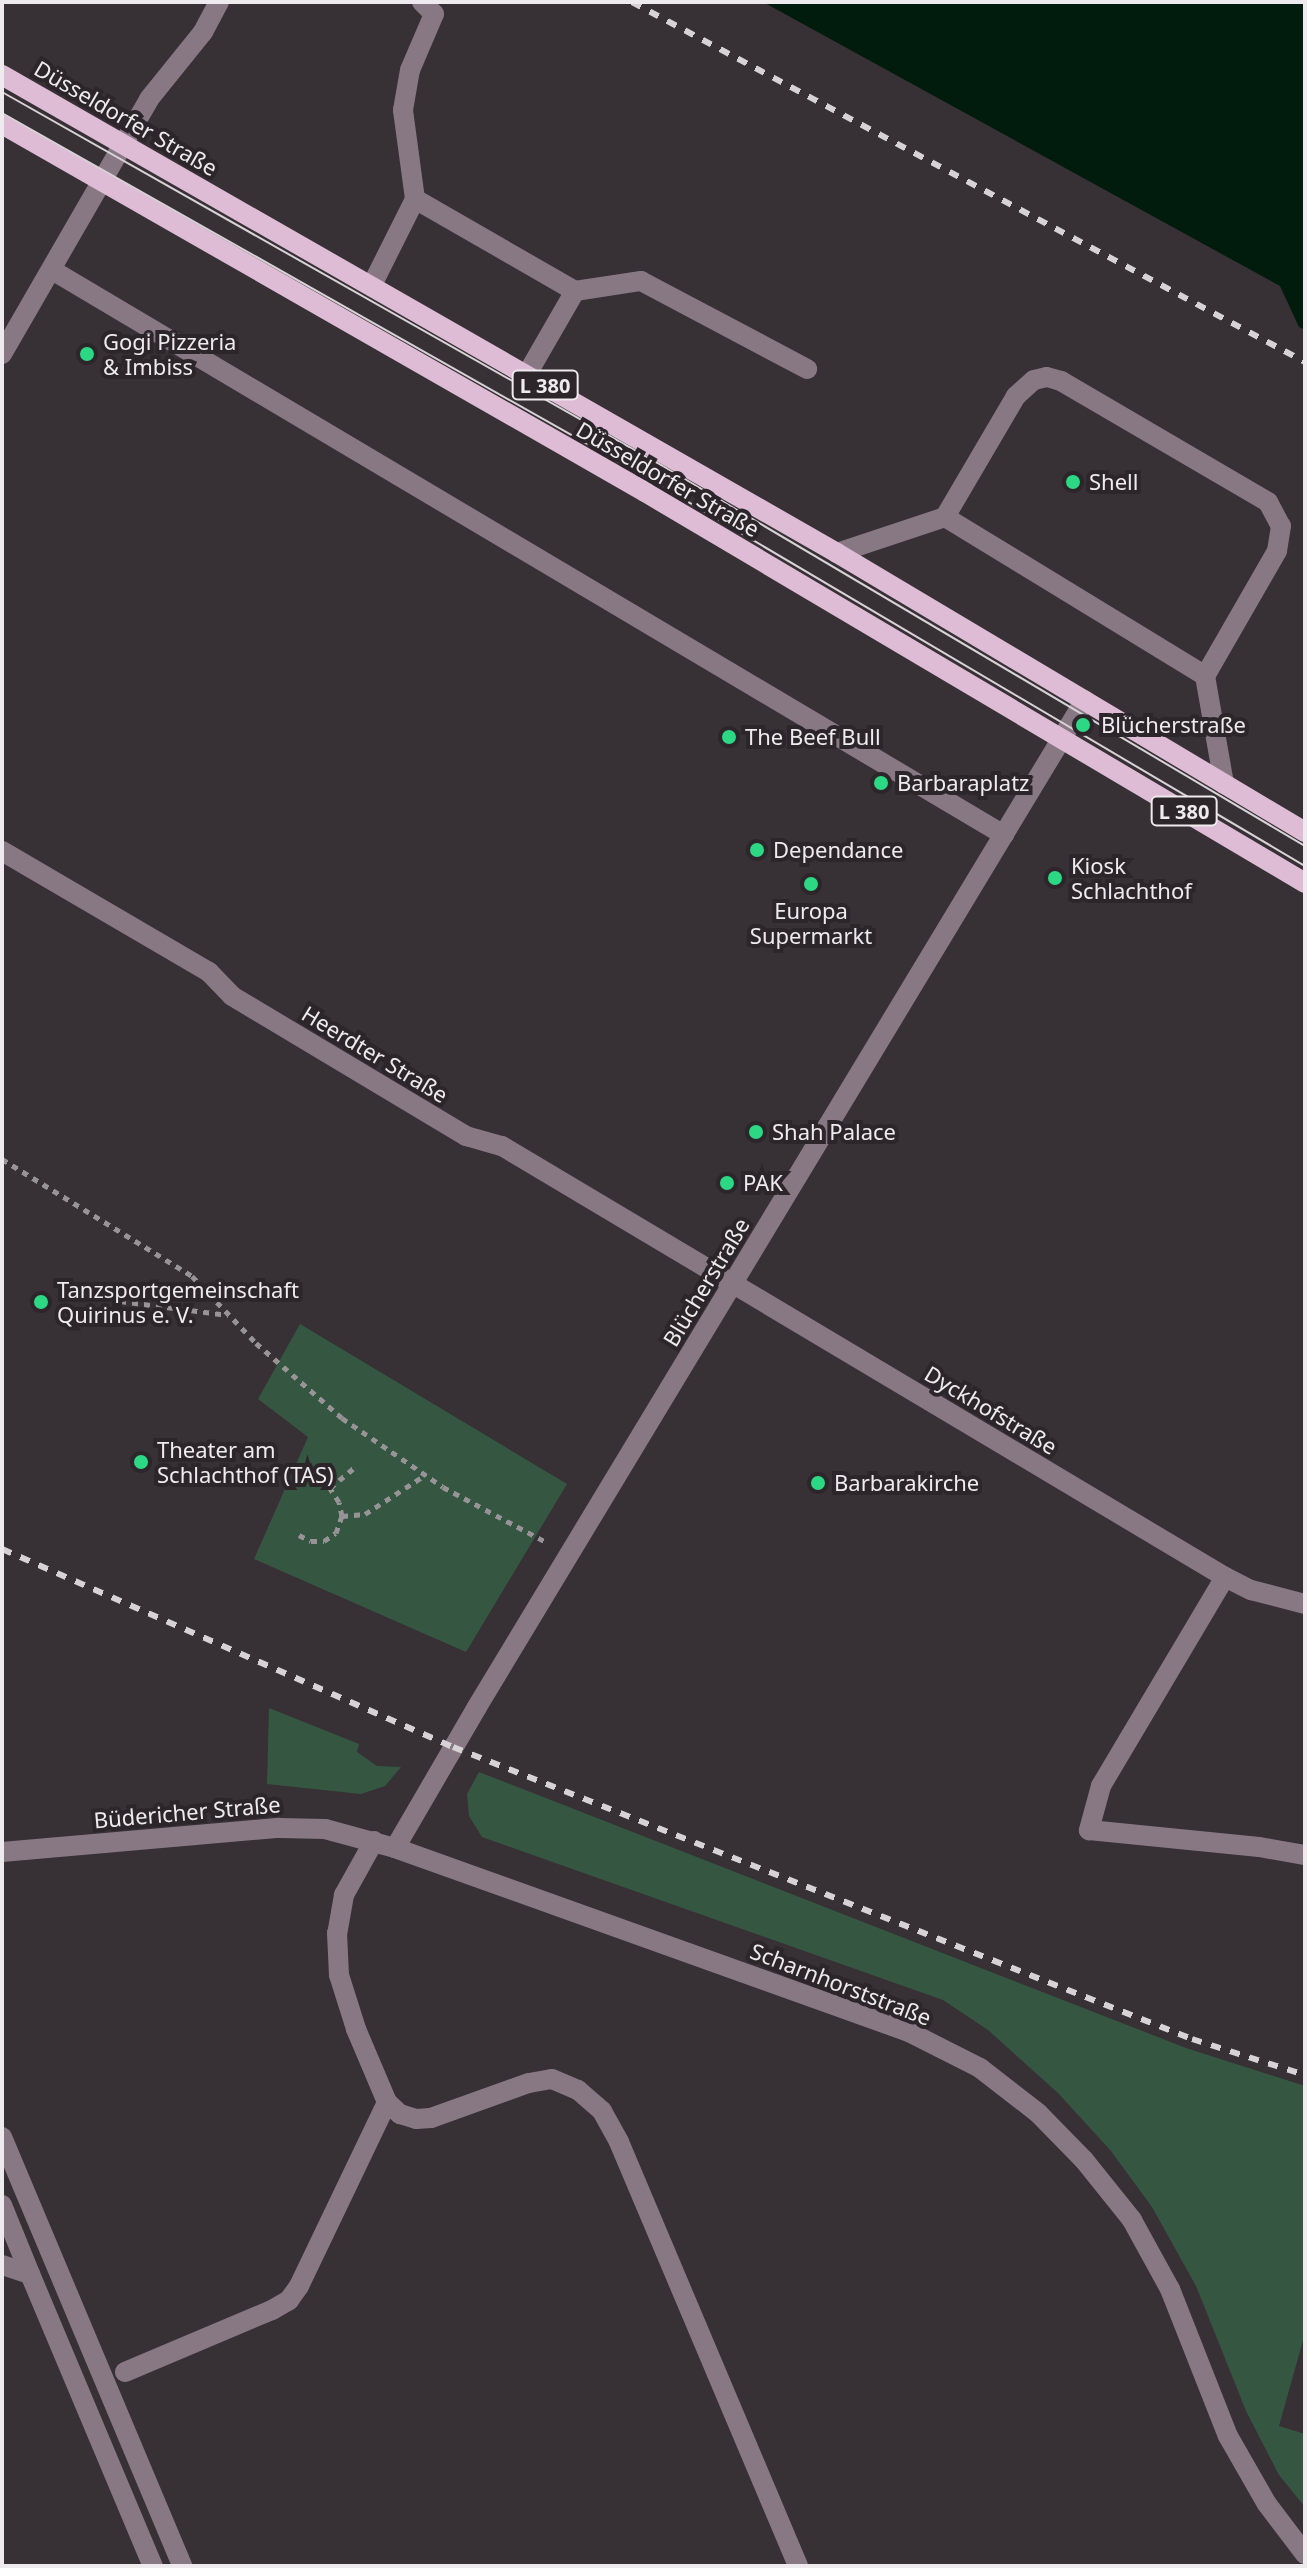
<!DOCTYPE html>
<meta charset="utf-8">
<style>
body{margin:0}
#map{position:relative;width:1307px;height:2568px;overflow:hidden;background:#373035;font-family:"Noto Sans",sans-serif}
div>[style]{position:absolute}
.green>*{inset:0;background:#355741}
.water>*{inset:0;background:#011c0c}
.path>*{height:5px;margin-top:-2.5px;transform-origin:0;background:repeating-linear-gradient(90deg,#989397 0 6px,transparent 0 12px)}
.minor>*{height:20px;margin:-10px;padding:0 10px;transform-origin:10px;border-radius:10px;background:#887884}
.major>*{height:20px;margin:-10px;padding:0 10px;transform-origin:10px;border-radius:10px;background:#debcd5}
.tram>*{height:2px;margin:-1px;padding:0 1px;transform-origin:1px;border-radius:1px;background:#d7d2d5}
.rail>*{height:6px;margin-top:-3px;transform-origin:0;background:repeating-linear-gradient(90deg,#d7d2d5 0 10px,transparent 0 20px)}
.dots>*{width:22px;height:22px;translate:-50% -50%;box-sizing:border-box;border:4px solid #2c262b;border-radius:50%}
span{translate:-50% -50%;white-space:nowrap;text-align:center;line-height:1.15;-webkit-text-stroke:8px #2c262b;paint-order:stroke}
.shield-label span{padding:2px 6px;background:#2c262b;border:2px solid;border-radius:6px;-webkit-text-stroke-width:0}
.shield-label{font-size:20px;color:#eeeaed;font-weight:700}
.street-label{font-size:22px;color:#eeeaed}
.poi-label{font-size:22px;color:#eeeaed}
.left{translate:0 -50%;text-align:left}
.frame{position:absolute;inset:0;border:4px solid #eeeaed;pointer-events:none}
</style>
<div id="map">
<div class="green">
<i style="clip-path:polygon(300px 1324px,567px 1484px,466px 1652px,254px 1559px,308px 1437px,258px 1399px)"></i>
<i style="clip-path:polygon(269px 1708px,359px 1744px,357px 1752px,377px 1766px,401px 1767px,385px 1786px,361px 1794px,267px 1784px)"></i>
<i style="clip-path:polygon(479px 1772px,1186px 2048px,1305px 2086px,1305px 2333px,1279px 2426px,1305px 2434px,1305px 2507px,1279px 2475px,1246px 2411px,1196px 2286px,1152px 2207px,1111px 2151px,1058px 2093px,988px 2030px,943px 2000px,482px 1837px,469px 1816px,467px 1794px)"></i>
</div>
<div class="water">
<i style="clip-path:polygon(763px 2px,1305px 2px,1305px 330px,1299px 327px,1280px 286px)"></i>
</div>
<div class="path">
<i style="left:2px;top:1159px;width:223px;rotate:31.6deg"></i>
<i style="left:192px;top:1276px;width:93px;rotate:46.3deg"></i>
<i style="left:256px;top:1343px;width:114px;rotate:41.1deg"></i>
<i style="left:342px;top:1418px;width:122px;rotate:34.3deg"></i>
<i style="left:443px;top:1487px;width:115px;rotate:28.1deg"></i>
<i style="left:96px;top:1293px;width:25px;rotate:18deg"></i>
<i style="left:120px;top:1301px;width:109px;rotate:7.4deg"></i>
<i style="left:342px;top:1516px;width:23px;rotate:-5deg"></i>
<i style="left:365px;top:1514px;width:72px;rotate:-33deg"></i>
<i style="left:299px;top:1535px;width:13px;rotate:27deg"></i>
<i style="left:311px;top:1541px;width:13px"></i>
<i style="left:324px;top:1541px;width:14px;rotate:-34deg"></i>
<i style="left:336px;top:1533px;width:18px;rotate:-71deg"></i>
<i style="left:342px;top:1516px;width:14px;rotate:-102deg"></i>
<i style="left:339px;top:1502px;width:17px;rotate:-123deg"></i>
<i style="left:330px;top:1488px;width:33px;rotate:-40deg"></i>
</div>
<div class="minor">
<i style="left:415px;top:199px;width:185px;rotate:29.9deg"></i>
<i style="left:575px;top:291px;width:96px;rotate:120deg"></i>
<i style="left:52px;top:270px;width:1107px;rotate:30.69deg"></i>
<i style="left:372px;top:285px;width:96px;rotate:-63.4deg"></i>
<i style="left:415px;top:199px;width:90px;rotate:-97.7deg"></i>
<i style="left:403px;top:110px;width:41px;rotate:-80.1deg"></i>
<i style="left:410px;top:70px;width:61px;rotate:-66.8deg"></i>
<i style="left:434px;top:14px;width:17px;rotate:-135deg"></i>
<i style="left:575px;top:291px;width:67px;rotate:-8.6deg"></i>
<i style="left:641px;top:281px;width:188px;rotate:27.9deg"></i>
<i style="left:2px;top:354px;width:294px;rotate:-60deg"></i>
<i style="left:149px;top:99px;width:86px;rotate:-51.1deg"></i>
<i style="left:203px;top:32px;width:34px;rotate:-62deg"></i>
<i style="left:945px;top:517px;width:140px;rotate:-59.6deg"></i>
<i style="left:1016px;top:396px;width:24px;rotate:-42deg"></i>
<i style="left:1034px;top:380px;width:13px;rotate:-13deg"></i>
<i style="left:1047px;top:377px;width:15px;rotate:16deg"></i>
<i style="left:1061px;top:381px;width:240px;rotate:30.3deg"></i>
<i style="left:1268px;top:502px;width:27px;rotate:62deg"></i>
<i style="left:1281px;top:526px;width:25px;rotate:99deg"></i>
<i style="left:1277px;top:551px;width:144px;rotate:119.9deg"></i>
<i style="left:837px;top:553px;width:114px;rotate:-18.4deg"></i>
<i style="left:945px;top:517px;width:305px;rotate:31.4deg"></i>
<i style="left:1205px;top:676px;width:110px;rotate:80deg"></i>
<i style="left:2px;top:851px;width:240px;rotate:30.3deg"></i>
<i style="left:209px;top:972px;width:33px;rotate:46deg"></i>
<i style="left:232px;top:996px;width:273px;rotate:30.9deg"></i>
<i style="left:466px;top:1136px;width:37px;rotate:16deg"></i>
<i style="left:502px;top:1146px;width:842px;rotate:30.8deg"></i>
<i style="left:1225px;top:1577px;width:29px;rotate:27deg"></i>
<i style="left:1251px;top:1590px;width:56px;rotate:14.5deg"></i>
<i style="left:1225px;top:1577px;width:243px;rotate:120.7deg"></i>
<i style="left:1101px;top:1786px;width:46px;rotate:105.3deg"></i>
<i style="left:1089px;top:1830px;width:171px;rotate:5.7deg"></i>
<i style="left:1259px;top:1847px;width:47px;rotate:9.9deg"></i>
<i style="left:374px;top:1841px;width:62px;rotate:119.1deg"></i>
<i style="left:344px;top:1895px;width:39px;rotate:100deg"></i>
<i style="left:337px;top:1933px;width:42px;rotate:87.3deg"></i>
<i style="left:339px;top:1975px;width:57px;rotate:72.5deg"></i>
<i style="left:356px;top:2029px;width:79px;rotate:67deg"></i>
<i style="left:387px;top:2102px;width:18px;rotate:43deg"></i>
<i style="left:400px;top:2114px;width:17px;rotate:17deg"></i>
<i style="left:416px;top:2119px;width:15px;rotate:-4deg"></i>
<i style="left:431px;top:2118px;width:104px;rotate:-19.7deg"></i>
<i style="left:529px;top:2083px;width:23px;rotate:-10deg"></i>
<i style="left:552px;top:2079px;width:28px;rotate:23deg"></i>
<i style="left:578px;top:2090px;width:32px;rotate:41deg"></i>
<i style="left:602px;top:2111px;width:35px;rotate:61deg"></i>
<i style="left:619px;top:2142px;width:460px;rotate:67.1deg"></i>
<i style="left:395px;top:1848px;width:163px;rotate:-59.8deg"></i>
<i style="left:477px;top:1707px;width:1176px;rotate:-58.88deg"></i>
<i style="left:2px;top:1852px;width:278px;rotate:-5deg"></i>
<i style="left:279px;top:1828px;width:46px;rotate:1.2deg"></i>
<i style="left:325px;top:1829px;width:73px;rotate:15.2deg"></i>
<i style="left:395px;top:1848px;width:546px;rotate:19.7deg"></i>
<i style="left:909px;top:2032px;width:80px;rotate:26.9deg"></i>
<i style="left:980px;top:2068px;width:73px;rotate:37.8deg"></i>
<i style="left:1038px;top:2113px;width:66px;rotate:45.6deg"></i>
<i style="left:1084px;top:2160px;width:77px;rotate:51.3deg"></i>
<i style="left:1132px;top:2220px;width:79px;rotate:61.2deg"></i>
<i style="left:1170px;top:2289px;width:158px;rotate:68.5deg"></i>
<i style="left:1228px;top:2436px;width:78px;rotate:60.2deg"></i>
<i style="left:1267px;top:2504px;width:63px;rotate:52.8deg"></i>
<i style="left:2px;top:2137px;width:465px;rotate:67.2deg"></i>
<i style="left:2px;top:2205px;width:74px;rotate:67.9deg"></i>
<i style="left:2px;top:2265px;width:29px;rotate:18deg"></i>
<i style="left:30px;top:2274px;width:317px;rotate:67.2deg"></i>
<i style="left:125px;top:2372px;width:160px;rotate:-22.9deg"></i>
<i style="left:272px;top:2310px;width:20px;rotate:-30deg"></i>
<i style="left:289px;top:2300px;width:17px;rotate:-54deg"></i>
<i style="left:299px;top:2286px;width:204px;rotate:-64.4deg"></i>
</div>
<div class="major">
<i style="left:2px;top:75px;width:962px;rotate:29.79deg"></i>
<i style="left:837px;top:553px;width:545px;rotate:30.8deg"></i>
<i style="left:2px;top:124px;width:741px;rotate:29.78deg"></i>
<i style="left:645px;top:492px;width:767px;rotate:30.64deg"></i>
</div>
<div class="tram">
<i style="left:2px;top:92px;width:757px;rotate:29.51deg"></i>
<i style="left:661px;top:465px;width:748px;rotate:30.61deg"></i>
<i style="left:2px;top:113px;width:746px;rotate:29.49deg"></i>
<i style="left:651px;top:480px;width:759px;rotate:30.55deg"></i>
</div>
<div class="rail">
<i style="left:632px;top:2px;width:763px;rotate:28.14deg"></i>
<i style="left:2px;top:1549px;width:493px;rotate:23.7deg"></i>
<i style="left:453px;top:1747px;width:795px;rotate:21.56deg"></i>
<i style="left:1192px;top:2039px;width:119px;rotate:17.7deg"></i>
</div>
<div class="dots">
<i style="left:87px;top:354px;background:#2cd884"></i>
<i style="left:1073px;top:482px;background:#2cd884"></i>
<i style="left:1083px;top:725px;background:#2cd884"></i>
<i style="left:729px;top:737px;background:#2cd884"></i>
<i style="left:881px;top:783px;background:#2cd884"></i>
<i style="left:757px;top:850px;background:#2cd884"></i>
<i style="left:1055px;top:878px;background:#2cd884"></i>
<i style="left:811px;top:884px;background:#2cd884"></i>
<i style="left:756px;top:1132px;background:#2cd884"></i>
<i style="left:727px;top:1183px;background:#2cd884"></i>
<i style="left:41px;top:1302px;background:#2cd884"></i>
<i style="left:141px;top:1462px;background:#2cd884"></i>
<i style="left:818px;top:1483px;background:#2cd884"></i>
</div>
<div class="shield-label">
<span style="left:545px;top:385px">L 380</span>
<span style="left:1184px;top:811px">L 380</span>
</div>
<div class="street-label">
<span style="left:126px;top:118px;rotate:30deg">Düsseldorfer Straße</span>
<span style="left:668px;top:479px;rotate:30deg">Düsseldorfer Straße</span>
<span style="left:375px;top:1054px;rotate:31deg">Heerdter Straße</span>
<span style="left:706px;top:1282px;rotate:-59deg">Blücherstraße</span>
<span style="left:991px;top:1410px;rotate:31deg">Dyckhofstraße</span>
<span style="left:187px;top:1812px;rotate:-5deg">Büdericher Straße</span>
<span style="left:841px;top:1984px;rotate:21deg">Scharnhorststraße</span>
</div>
<div class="poi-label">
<span class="left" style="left:103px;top:354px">Gogi Pizzeria<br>&amp; Imbiss</span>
<span class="left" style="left:1089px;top:482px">Shell</span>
<span class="left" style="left:1101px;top:725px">Blücherstraße</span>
<span class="left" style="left:745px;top:737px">The Beef Bull</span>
<span class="left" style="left:897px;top:783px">Barbaraplatz</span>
<span class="left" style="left:773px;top:850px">Dependance</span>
<span class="left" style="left:1071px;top:878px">Kiosk<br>Schlachthof</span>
<span style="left:811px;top:923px">Europa<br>Supermarkt</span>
<span class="left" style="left:772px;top:1132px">Shah Palace</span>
<span class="left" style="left:743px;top:1183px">PAK</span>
<span class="left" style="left:57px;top:1302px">Tanzsportgemeinschaft<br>Quirinus e. V.</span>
<span class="left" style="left:157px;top:1462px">Theater am<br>Schlachthof (TAS)</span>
<span class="left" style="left:834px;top:1483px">Barbarakirche</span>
</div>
<div class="frame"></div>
</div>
